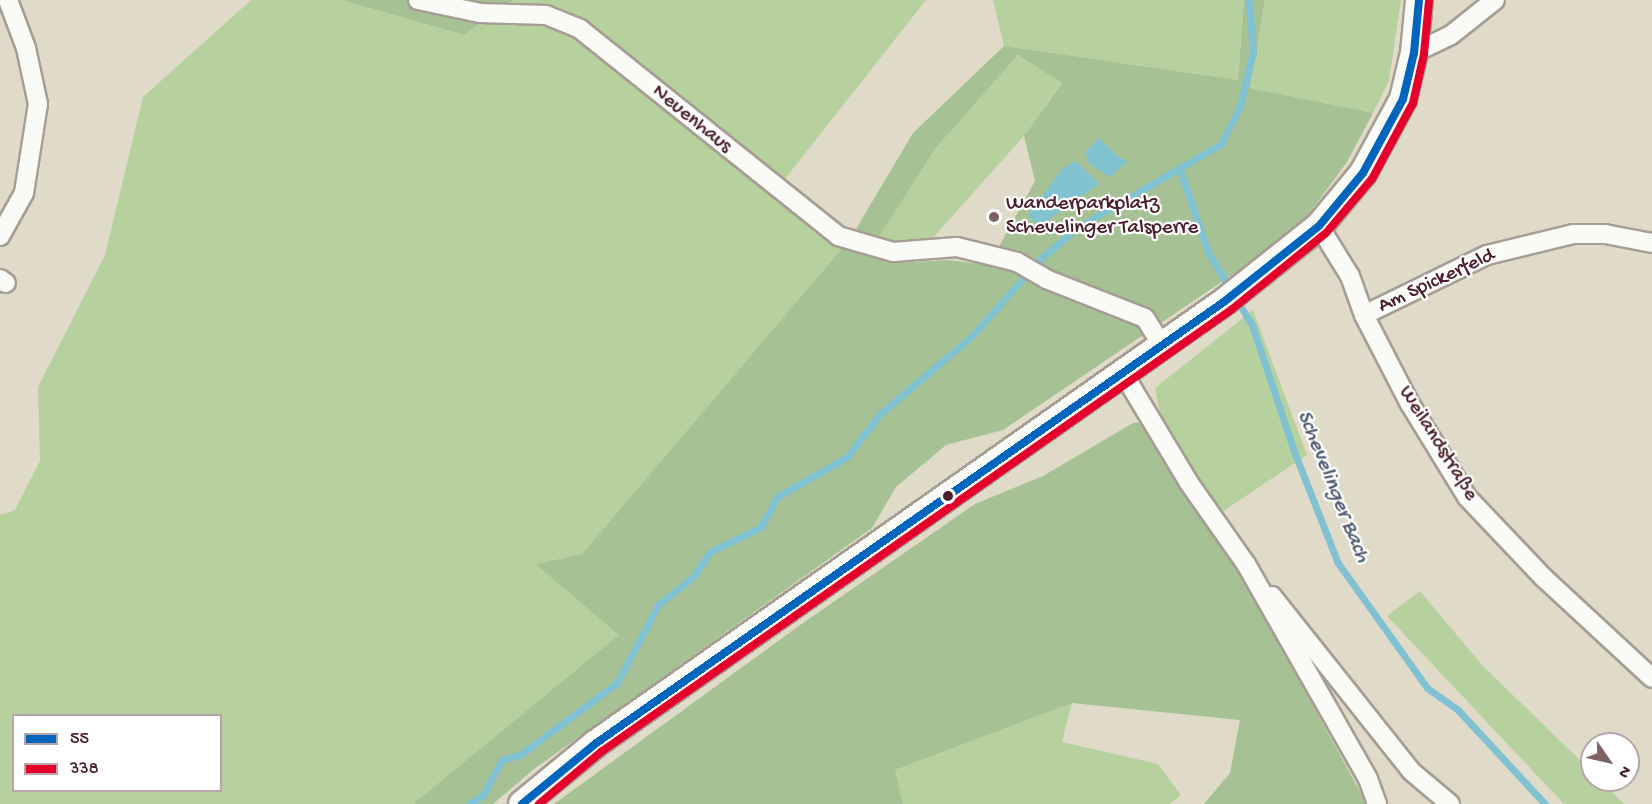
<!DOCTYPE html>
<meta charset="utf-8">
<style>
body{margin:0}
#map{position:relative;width:1652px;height:804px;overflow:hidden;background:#e0dbc8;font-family:"Gochi Hand",sans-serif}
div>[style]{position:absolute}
.green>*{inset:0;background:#b6d19d}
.forest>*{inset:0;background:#a6c194}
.water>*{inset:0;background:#81c2d2}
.stream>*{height:7px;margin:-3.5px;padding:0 3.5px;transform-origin:3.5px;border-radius:3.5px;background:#81c2d2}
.roads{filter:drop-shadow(2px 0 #a69d94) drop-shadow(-2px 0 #a69d94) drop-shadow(0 2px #a69d94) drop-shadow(0 -2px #a69d94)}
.minor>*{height:18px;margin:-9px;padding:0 9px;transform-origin:9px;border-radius:9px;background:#fafaf7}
.secondary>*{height:26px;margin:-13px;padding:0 13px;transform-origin:13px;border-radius:13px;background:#fafaf7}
.bus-1>*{height:8px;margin:-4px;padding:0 4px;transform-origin:4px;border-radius:4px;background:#0065bd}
.bus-2>*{height:8px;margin:-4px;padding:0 4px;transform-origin:4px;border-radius:4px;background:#e4002b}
.dots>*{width:16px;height:16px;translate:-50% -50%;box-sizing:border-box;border:3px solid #fff;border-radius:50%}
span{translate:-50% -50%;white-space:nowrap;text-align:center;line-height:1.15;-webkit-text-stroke:4.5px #fff;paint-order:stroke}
.street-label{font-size:21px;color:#4a1f2b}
.poi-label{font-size:21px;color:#4a1f2b}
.left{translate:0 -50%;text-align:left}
.water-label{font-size:22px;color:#505c70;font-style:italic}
.legend{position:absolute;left:12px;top:714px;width:210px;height:78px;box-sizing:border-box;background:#fff;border:2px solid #b7a5aa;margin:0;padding:8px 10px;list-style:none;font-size:18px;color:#4a1f2b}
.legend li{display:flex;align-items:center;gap:12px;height:30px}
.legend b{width:30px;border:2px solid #b7a5aa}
.north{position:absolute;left:1580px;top:732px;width:60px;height:60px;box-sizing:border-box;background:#fff;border:2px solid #b7a5aa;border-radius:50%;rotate:124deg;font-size:16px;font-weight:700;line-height:24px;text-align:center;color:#4a1f2b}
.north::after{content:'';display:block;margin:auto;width:21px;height:27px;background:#7e6162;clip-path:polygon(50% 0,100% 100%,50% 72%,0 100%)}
</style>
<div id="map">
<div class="green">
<i style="clip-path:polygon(evenodd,251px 0,342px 0,464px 35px,513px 0,926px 0,777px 189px,849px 240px,582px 554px,535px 564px,620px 635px,413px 804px,0 804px,0 515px,15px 510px,40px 461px,38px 387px,105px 255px,143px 97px,251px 0,14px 716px,220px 716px,220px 790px,14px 790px,14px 716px)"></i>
<i style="clip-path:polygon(993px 0,1244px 0,1238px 80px,1004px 46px)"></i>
<i style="clip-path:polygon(1265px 0,1401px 0,1389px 81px,1373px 113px,1250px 88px)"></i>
<i style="clip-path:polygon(1018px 55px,1062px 82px,1024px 136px,929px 242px,893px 243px,879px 237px,935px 149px)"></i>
<i style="clip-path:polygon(1253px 310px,1307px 455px,1222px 512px,1162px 426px,1155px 388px)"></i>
<i style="clip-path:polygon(1420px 591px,1483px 666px,1592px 772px,1592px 780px,1600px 780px,1624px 804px,1564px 804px,1387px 616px)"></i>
<i style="clip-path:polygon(1072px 703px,1062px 742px,1158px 764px,1181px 795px,1170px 804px,903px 804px,895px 770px)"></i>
</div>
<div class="forest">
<i style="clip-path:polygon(342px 0,513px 0,464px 35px)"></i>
<i style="clip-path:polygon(1244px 0,1265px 0,1250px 88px,1373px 113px,1347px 162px,1308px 215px,1242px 268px,1003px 430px,946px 445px,896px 487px,872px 528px,534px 769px,493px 804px,413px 804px,619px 635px,535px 564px,582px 554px,849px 240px,890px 263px,948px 260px,989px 265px,1035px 181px,1024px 136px,1062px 83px,1018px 55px,935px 149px,879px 237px,856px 229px,913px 133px,1004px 46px,1238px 80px)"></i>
<i style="clip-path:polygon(1143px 422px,1251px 593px,1367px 804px,1204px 804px,1230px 773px,1240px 720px,1072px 703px,895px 770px,903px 804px,554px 804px,803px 623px,975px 504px,1043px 476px,1133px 423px)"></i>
</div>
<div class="water">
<i style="clip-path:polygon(1099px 138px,1117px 156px,1128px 161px,1110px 177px,1089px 163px,1085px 153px)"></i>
<i style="clip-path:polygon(1076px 161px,1099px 184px,1039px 226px,1028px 216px,1063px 168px)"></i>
</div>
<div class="stream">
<i style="left:1179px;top:167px;width:90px;rotate:71.2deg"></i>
<i style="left:1208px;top:252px;width:43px;rotate:59.3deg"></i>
<i style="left:1236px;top:299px;width:31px;rotate:58deg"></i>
<i style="left:1252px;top:325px;width:136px;rotate:71.6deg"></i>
<i style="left:1295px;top:454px;width:117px;rotate:68.5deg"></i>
<i style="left:1338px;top:563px;width:153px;rotate:54.5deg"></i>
<i style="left:1427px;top:688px;width:38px;rotate:35deg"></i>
<i style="left:1458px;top:710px;width:128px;rotate:47.2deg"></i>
<i style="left:469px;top:804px;width:17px;rotate:-33deg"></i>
<i style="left:483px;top:795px;width:40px;rotate:-62deg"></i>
<i style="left:502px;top:760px;width:19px;rotate:-16deg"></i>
<i style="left:520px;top:755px;width:121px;rotate:-36.6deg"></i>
<i style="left:617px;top:683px;width:88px;rotate:-62.3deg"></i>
<i style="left:658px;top:605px;width:45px;rotate:-38.7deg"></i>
<i style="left:693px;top:577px;width:30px;rotate:-56deg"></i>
<i style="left:710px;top:552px;width:57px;rotate:-26.1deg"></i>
<i style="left:761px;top:527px;width:34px;rotate:-62deg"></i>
<i style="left:777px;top:497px;width:81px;rotate:-29.7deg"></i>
<i style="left:847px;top:457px;width:54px;rotate:-52.5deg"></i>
<i style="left:880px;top:414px;width:122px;rotate:-40.3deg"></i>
<i style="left:973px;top:335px;width:101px;rotate:-48.6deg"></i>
<i style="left:1040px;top:259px;width:50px;rotate:-40.1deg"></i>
<i style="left:1078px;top:227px;width:165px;rotate:-30.1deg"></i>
<i style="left:1221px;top:144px;width:42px;rotate:-63.4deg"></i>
<i style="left:1240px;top:106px;width:56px;rotate:-76.5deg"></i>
<i style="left:1253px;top:52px;width:52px;rotate:-94.4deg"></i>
</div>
<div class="roads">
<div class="minor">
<i style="left:418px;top:0;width:63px;rotate:11.8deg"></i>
<i style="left:480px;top:13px;width:66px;rotate:1.7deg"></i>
<i style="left:546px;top:15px;width:37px;rotate:22deg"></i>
<i style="left:580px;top:29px;width:331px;rotate:38.7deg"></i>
<i style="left:838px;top:236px;width:57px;rotate:16.2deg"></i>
<i style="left:893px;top:252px;width:64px;rotate:-4.5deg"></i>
<i style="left:957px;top:247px;width:62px;rotate:14deg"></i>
<i style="left:1017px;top:262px;width:34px;rotate:30deg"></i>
<i style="left:1046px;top:279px;width:106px;rotate:21.5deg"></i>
<i style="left:1145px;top:318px;width:32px;rotate:58deg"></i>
<i style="left:1414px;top:53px;width:41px;rotate:-25.9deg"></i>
<i style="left:1451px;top:35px;width:56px;rotate:-38.5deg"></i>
<i style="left:1319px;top:226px;width:59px;rotate:58.2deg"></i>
<i style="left:1350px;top:276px;width:41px;rotate:70.3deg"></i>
<i style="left:1364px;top:315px;width:100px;rotate:62.7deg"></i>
<i style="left:1410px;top:404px;width:109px;rotate:58.5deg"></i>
<i style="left:1467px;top:497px;width:112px;rotate:46.5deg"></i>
<i style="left:1544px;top:578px;width:147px;rotate:42.8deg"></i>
<i style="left:0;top:236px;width:49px;rotate:-60.8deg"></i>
<i style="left:24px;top:193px;width:90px;rotate:-81.1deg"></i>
<i style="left:38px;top:104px;width:57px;rotate:-102.1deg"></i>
<i style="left:26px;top:48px;width:51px;rotate:-110.6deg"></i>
<i style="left:0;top:279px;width:7px;rotate:34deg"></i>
<i style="left:1364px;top:315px;width:137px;rotate:-26deg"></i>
<i style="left:1487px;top:255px;width:89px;rotate:-13.7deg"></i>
<i style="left:1573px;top:234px;width:32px"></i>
<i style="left:1605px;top:234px;width:48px;rotate:10.8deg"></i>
<i style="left:1123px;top:373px;width:128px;rotate:59deg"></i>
<i style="left:1189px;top:483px;width:99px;rotate:54.9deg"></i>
<i style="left:1246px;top:564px;width:247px;rotate:60.4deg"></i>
<i style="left:1368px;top:779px;width:27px;rotate:70deg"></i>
<i style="left:1272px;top:596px;width:223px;rotate:51.5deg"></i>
<i style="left:1411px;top:771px;width:51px;rotate:40.2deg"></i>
</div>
<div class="secondary">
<i style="left:522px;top:804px;width:94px;rotate:-39.4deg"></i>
<i style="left:595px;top:744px;width:770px;rotate:-35.11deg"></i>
<i style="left:1225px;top:301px;width:120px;rotate:-38.6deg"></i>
<i style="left:1319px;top:226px;width:69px;rotate:-50.3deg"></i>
<i style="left:1363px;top:173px;width:84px;rotate:-61.6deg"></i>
<i style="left:1403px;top:99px;width:47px;rotate:-76.6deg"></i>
<i style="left:1414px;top:53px;width:53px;rotate:-84.6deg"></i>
</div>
</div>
<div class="bus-1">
<i style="left:522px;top:804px;width:94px;rotate:-39.4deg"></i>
<i style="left:595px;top:744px;width:770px;rotate:-35.11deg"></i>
<i style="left:1225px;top:301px;width:120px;rotate:-38.6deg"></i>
<i style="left:1319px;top:226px;width:69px;rotate:-50.3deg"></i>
<i style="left:1363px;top:173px;width:84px;rotate:-61.6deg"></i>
<i style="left:1403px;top:99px;width:47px;rotate:-76.6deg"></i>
<i style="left:1414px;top:53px;width:53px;rotate:-84.6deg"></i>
</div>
<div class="bus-2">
<i style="left:539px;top:804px;width:81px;rotate:-40deg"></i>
<i style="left:601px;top:752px;width:770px;rotate:-35.05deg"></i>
<i style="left:1231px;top:310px;width:122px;rotate:-39deg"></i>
<i style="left:1326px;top:233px;width:71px;rotate:-49.6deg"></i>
<i style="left:1372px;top:179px;width:86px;rotate:-61.7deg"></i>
<i style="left:1413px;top:103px;width:50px;rotate:-77.3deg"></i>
<i style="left:1424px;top:54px;width:53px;rotate:-84.6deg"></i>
</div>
<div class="dots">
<i style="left:994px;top:217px;background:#7e6162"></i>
<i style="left:948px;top:496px;background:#4a1f2b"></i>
</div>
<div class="street-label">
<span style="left:691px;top:120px;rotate:39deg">Neuenhaus</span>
<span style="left:1437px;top:282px;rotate:-25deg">Am Spickerfeld</span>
<span style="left:1437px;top:444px;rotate:58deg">Weilandstraße</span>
</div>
<div class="poi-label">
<span class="left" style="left:1006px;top:217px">Wanderparkplatz<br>Schevelinger Talsperre</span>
</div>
<div class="water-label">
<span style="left:1332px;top:487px;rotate:68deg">Schevelinger Bach</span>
</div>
<ul class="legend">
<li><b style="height:8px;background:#0065bd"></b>55</li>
<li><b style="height:8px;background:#e4002b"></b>338</li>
</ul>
<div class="north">N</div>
</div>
